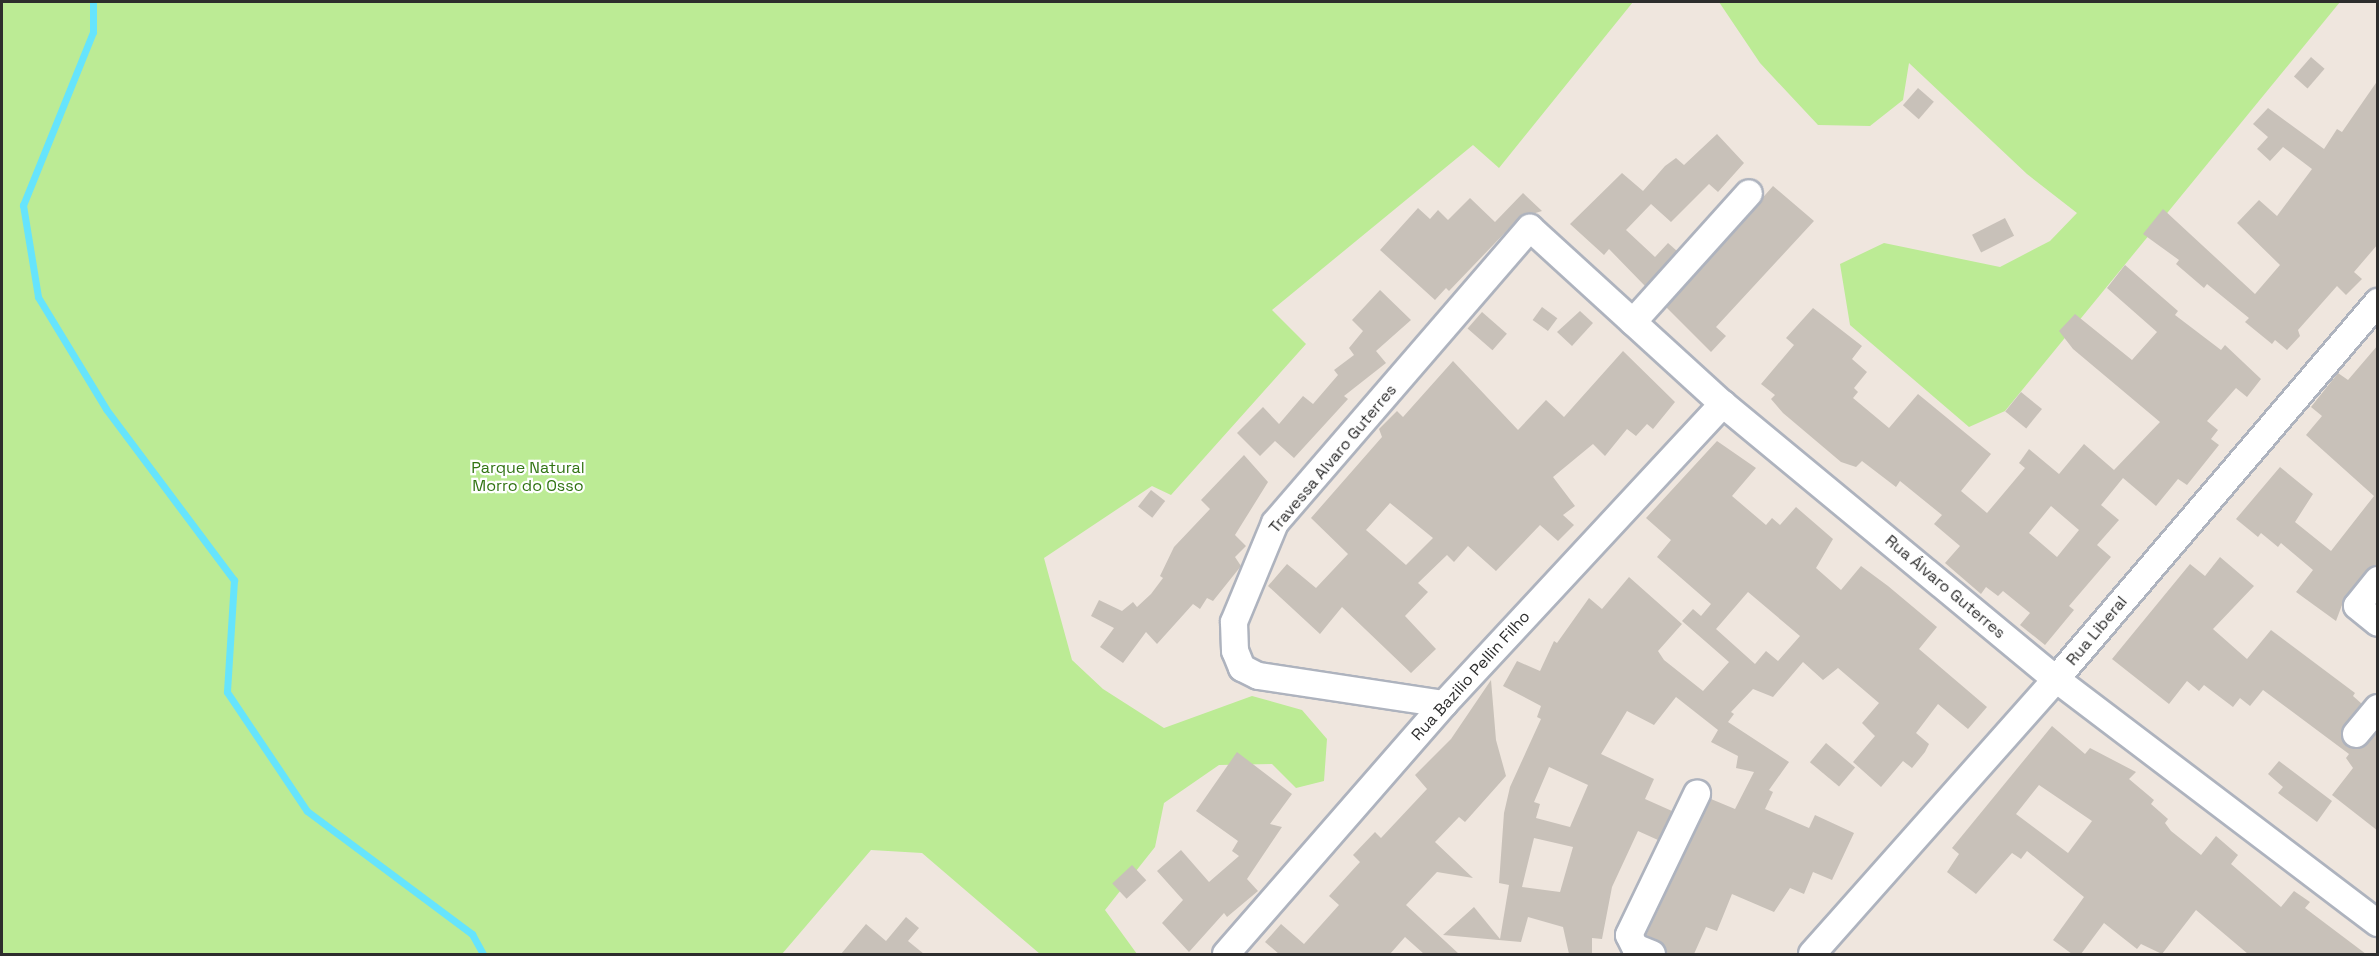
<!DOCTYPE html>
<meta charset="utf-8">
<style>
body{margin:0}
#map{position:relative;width:2379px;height:956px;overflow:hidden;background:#efe6de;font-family:"Space Grotesk",sans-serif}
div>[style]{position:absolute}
.green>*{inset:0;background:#bceb95}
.stream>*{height:7px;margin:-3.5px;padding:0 3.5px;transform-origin:3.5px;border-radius:3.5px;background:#66e4fc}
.building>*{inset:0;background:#c8c1b9;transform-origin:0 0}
.roads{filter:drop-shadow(2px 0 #aeb3be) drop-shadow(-2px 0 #aeb3be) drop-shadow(0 2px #aeb3be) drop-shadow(0 -2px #aeb3be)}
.minor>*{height:26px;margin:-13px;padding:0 13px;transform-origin:13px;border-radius:13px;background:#fff}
span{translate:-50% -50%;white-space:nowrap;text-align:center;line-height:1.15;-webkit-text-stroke:4.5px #fff;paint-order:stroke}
.street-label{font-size:16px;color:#2d2d2d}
.park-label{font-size:16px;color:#317413}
.frame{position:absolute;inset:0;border:3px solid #2d2d2d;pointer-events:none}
</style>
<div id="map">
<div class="green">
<i style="clip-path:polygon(2px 2px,1633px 2px,1499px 168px,1473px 145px,1272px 310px,1306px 344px,1171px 495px,1152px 486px,1044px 558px,1072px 660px,1103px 689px,1164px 728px,1252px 696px,1302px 710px,1327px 739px,1324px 781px,1296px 788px,1272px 764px,1219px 765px,1164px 803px,1155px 847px,1105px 910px,1137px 954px,1040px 954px,922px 853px,871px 850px,782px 954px,2px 954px)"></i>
<i style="clip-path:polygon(1719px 2px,2340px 2px,2005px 411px,1969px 427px,1850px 325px,1840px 264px,1884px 243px,2000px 267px,2050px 241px,2077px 213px,2027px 174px,1909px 63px,1903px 100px,1870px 126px,1818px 125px,1760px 63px)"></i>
</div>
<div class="stream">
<i style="left:93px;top:2px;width:30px;rotate:90deg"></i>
<i style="left:93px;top:32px;width:187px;rotate:112deg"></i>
<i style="left:23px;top:205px;width:93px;rotate:80.7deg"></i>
<i style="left:38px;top:297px;width:131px;rotate:58.7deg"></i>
<i style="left:106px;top:409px;width:214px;rotate:53.2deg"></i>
<i style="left:234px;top:580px;width:112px;rotate:93.6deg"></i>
<i style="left:227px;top:692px;width:143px;rotate:56.1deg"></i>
<i style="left:307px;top:811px;width:206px;rotate:36.7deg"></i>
<i style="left:472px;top:934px;width:23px;rotate:61deg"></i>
</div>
<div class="building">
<i style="left:2311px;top:57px;width:18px;height:26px;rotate:41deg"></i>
<i style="clip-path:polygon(2378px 80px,2378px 244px,2354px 272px,2362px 279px,2346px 295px,2337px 286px,2298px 330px,2300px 336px,2287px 350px,2275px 340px,2272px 344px,2245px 322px,2249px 318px,2207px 284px,2204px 288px,2176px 264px,2179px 260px,2143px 234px,2163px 209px,2255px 294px,2280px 265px,2237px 223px,2259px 200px,2277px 216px,2312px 169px,2283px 147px,2270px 161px,2257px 149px,2268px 137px,2253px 124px,2268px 108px,2324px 149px,2337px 129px,2342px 132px)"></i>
<i style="left:1918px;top:88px;width:21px;height:23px;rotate:41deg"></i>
<i style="clip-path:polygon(1717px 134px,1744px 163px,1718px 192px,1709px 184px,1671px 222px,1651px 204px,1626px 230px,1655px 257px,1668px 243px,1677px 251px,1645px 286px,1609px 249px,1604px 255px,1570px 224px,1622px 173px,1643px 191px,1665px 166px,1676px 158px,1684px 165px)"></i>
<i style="clip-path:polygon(1773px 186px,1814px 221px,1716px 327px,1726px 336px,1711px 352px,1666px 307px)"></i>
<i style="clip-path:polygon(1523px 193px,1542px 211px,1519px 218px,1449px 291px,1446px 288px,1435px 300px,1380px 250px,1418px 208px,1430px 219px,1438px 210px,1448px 220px,1470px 198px,1495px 222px)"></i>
<i style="left:2005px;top:218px;width:20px;height:37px;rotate:63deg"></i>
<i style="clip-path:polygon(evenodd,2125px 265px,2178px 311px,2175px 315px,2221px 350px,2225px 345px,2261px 379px,2247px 397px,2236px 388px,2207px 421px,2218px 430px,2211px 439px,2219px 445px,2187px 485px,2178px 479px,2156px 506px,2123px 478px,2101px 505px,2119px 520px,2097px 545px,2111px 557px,2069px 606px,2074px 610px,2045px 645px,2020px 625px,2030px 613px,2003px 591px,1998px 596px,1986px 587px,1981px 594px,1945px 563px,1960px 546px,1934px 524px,1942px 515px,1900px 481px,1896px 487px,1862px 461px,1856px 467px,1841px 462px,1783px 413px,1771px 399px,1775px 395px,1761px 384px,1794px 345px,1786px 338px,1813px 308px,1862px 346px,1852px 359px,1867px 372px,1854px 388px,1858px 392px,1853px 398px,1889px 428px,1918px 394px,1991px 454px,1961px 491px,1987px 513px,2025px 468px,2019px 463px,2029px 449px,2059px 474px,2084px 444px,2114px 470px,2160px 422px,2073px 349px,2059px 331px,2075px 314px,2132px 360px,2157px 332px,2107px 288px,2125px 265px,2051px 506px,2079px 530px,2057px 557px,2029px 533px,2051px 506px)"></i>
<i style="clip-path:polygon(1380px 290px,1411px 320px,1376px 351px,1386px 363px,1344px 396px,1348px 399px,1294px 458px,1275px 441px,1260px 456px,1237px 433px,1263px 407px,1279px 424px,1303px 396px,1313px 404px,1338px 375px,1334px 370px,1354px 355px,1349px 348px,1363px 331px,1352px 320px)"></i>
<i style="left:1542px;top:307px;width:19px;height:16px;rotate:36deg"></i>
<i style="clip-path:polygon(1580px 311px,1593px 323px,1572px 346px,1557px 332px)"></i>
<i style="left:1482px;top:312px;width:33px;height:22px;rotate:41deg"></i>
<i style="clip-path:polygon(2378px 345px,2378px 565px,2366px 571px,2345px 597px,2336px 621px,2296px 592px,2313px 570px,2281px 543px,2278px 547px,2261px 533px,2258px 537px,2236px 519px,2280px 467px,2313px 494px,2295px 522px,2331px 551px,2374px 496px,2306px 435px,2322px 416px,2311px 407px,2338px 373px,2348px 380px)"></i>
<i style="clip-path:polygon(evenodd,1623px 351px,1675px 402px,1653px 429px,1647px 424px,1636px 436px,1627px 429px,1605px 456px,1593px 444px,1553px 477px,1575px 506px,1563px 515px,1574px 525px,1558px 541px,1540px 525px,1496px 571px,1468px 546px,1454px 562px,1447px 555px,1418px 583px,1428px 592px,1405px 616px,1436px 649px,1411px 673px,1342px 607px,1320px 634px,1268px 586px,1287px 564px,1316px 588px,1348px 554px,1311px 518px,1382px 437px,1379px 429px,1397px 411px,1403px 417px,1453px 361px,1518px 430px,1546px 400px,1564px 417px,1623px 351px,1390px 503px,1433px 538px,1406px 565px,1366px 530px,1390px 503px)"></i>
<i style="left:2021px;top:392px;width:27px;height:25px;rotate:39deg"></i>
<i style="clip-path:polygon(evenodd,1717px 441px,1756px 468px,1732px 496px,1766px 525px,1772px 518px,1780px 525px,1796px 507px,1833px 539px,1816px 568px,1841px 590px,1861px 566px,1888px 586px,1937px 627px,1919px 649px,1987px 707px,1968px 729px,1938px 704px,1916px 733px,1929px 744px,1925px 752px,1912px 768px,1903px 761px,1881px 787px,1853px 762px,1875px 736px,1862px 723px,1879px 703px,1838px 668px,1823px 680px,1803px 662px,1773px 697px,1753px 689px,1731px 712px,1734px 714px,1728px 722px,1789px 762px,1769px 790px,1773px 792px,1765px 809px,1809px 828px,1815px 815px,1854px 833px,1832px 880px,1813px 872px,1804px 894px,1790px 888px,1774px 912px,1732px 894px,1717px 931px,1706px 927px,1694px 954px,1667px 954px,1663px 944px,1646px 935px,1711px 799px,1735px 809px,1754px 772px,1736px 768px,1738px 756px,1711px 742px,1718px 730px,1676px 697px,1654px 725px,1627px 711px,1601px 754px,1654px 779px,1645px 799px,1672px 811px,1658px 840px,1638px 831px,1612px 887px,1602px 939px,1592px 938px,1592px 954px,1569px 954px,1563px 927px,1528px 917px,1521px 942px,1443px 935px,1474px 907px,1500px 939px,1509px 885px,1499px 883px,1504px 813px,1510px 787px,1541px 719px,1537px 717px,1541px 706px,1503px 686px,1517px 661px,1540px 671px,1554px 641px,1557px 643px,1589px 598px,1602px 609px,1629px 577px,1682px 624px,1658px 651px,1664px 660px,1703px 691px,1729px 662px,1682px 621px,1693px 609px,1701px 616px,1711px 604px,1657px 557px,1671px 540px,1646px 518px,1717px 441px,1748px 592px,1800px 636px,1778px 661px,1766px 651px,1755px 664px,1716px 629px,1748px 592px,1717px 441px,1549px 767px,1588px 785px,1570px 827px,1536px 818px,1540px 804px,1534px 802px,1549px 767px,1717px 441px,1534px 838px,1573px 847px,1560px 892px,1522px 887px,1534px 838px)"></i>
<i style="clip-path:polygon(1244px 455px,1268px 482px,1235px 535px,1246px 546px,1235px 557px,1241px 566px,1213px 601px,1207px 598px,1200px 609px,1193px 604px,1157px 644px,1146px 632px,1123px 663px,1100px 647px,1114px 628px,1091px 616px,1099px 600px,1122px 611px,1133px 602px,1137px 607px,1151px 594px,1163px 578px,1160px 576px,1174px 547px,1210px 509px,1201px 500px)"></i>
<i style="left:1151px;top:490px;width:18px;height:21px;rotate:38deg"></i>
<i style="clip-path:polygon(2220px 557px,2254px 586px,2213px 629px,2247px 659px,2271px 630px,2355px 693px,2353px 696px,2362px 704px,2344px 725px,2342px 738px,2347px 746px,2361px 748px,2378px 732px,2378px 831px,2332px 795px,2353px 768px,2346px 758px,2349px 754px,2263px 690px,2250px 706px,2240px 698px,2233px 707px,2204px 685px,2199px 691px,2187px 681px,2169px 704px,2112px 659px,2190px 564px,2205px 576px)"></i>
<i style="clip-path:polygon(1491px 680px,1496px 740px,1506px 776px,1465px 822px,1459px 817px,1435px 842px,1473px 878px,1437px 872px,1406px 905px,1459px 954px,1424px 954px,1405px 937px,1390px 954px,1279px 954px,1265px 942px,1281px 924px,1304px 944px,1339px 905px,1329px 896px,1360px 862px,1353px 855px,1375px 832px,1381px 838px,1427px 789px,1415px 775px,1451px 739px)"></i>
<i style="clip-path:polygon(evenodd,2052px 726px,2085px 754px,2090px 748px,2136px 772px,2129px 779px,2154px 800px,2151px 804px,2168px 819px,2165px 823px,2171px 831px,2201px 855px,2216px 836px,2238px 855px,2231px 864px,2281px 907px,2294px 891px,2310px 902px,2305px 908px,2366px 954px,2248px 954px,2196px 910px,2162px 954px,2141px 944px,2137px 949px,2104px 923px,2081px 954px,2072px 954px,2053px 940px,2084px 897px,2027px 851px,2021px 859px,2012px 853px,1976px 894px,1947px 872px,1959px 854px,1952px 848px,2052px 726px,2039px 785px,2092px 821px,2068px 853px,2016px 814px,2039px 785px)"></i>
<i style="left:1826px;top:743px;width:38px;height:25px;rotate:40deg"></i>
<i style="clip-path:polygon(1237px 752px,1292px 794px,1270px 824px,1282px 827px,1247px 879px,1258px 891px,1227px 917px,1224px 913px,1189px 952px,1162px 923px,1183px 900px,1157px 871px,1181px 850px,1209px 882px,1239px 856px,1232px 851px,1238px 841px,1196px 811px)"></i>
<i style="clip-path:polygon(2279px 761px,2332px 801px,2317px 822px,2278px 793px,2283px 787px,2268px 774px)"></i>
<i style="left:1132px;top:865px;width:21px;height:27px;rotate:47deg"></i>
<i style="clip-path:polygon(906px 917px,919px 928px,908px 941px,924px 954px,841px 954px,866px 924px,886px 941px)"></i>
</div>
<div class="roads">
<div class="minor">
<i style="left:1633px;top:322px;width:173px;rotate:-48deg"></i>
<i style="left:2378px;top:580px;width:33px;rotate:129deg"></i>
<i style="left:2357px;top:606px;width:27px;rotate:39deg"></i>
<i style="left:1444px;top:704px;width:188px;rotate:-171.4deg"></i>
<i style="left:1258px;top:676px;width:18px;rotate:-153deg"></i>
<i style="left:1242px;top:668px;width:18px;rotate:-112deg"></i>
<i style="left:1235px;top:651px;width:29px;rotate:-92deg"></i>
<i style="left:1234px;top:622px;width:107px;rotate:-67.5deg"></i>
<i style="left:1275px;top:523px;width:390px;rotate:-49.2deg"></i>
<i style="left:1530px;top:228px;width:261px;rotate:42.4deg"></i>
<i style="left:1723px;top:404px;width:432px;rotate:39.6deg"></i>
<i style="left:2056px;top:679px;width:404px;rotate:37.2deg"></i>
<i style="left:2356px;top:734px;width:34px;rotate:-50deg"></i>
<i style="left:1226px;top:954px;width:332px;rotate:-48.9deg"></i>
<i style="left:1444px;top:704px;width:410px;rotate:-47.1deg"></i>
<i style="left:1652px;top:954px;width:18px;rotate:-158deg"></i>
<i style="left:1635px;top:947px;width:13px;rotate:-117deg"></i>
<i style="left:1629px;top:935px;width:157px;rotate:-64.3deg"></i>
<i style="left:1812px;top:954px;width:368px;rotate:-48.4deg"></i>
<i style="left:2056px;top:679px;width:496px;rotate:-49.5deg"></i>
</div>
</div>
<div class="street-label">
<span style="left:1333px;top:459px;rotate:-50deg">Travessa Alvaro Guterres</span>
<span style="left:1945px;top:587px;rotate:40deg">Rua Álvaro Guterres</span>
<span style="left:2097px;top:631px;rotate:-50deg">Rua Liberal</span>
<span style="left:1471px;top:676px;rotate:-48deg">Rua Bazilio Pellin Filho</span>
</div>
<div class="park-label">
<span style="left:528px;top:477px">Parque Natural<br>Morro do Osso</span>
</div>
<div class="frame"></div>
</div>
